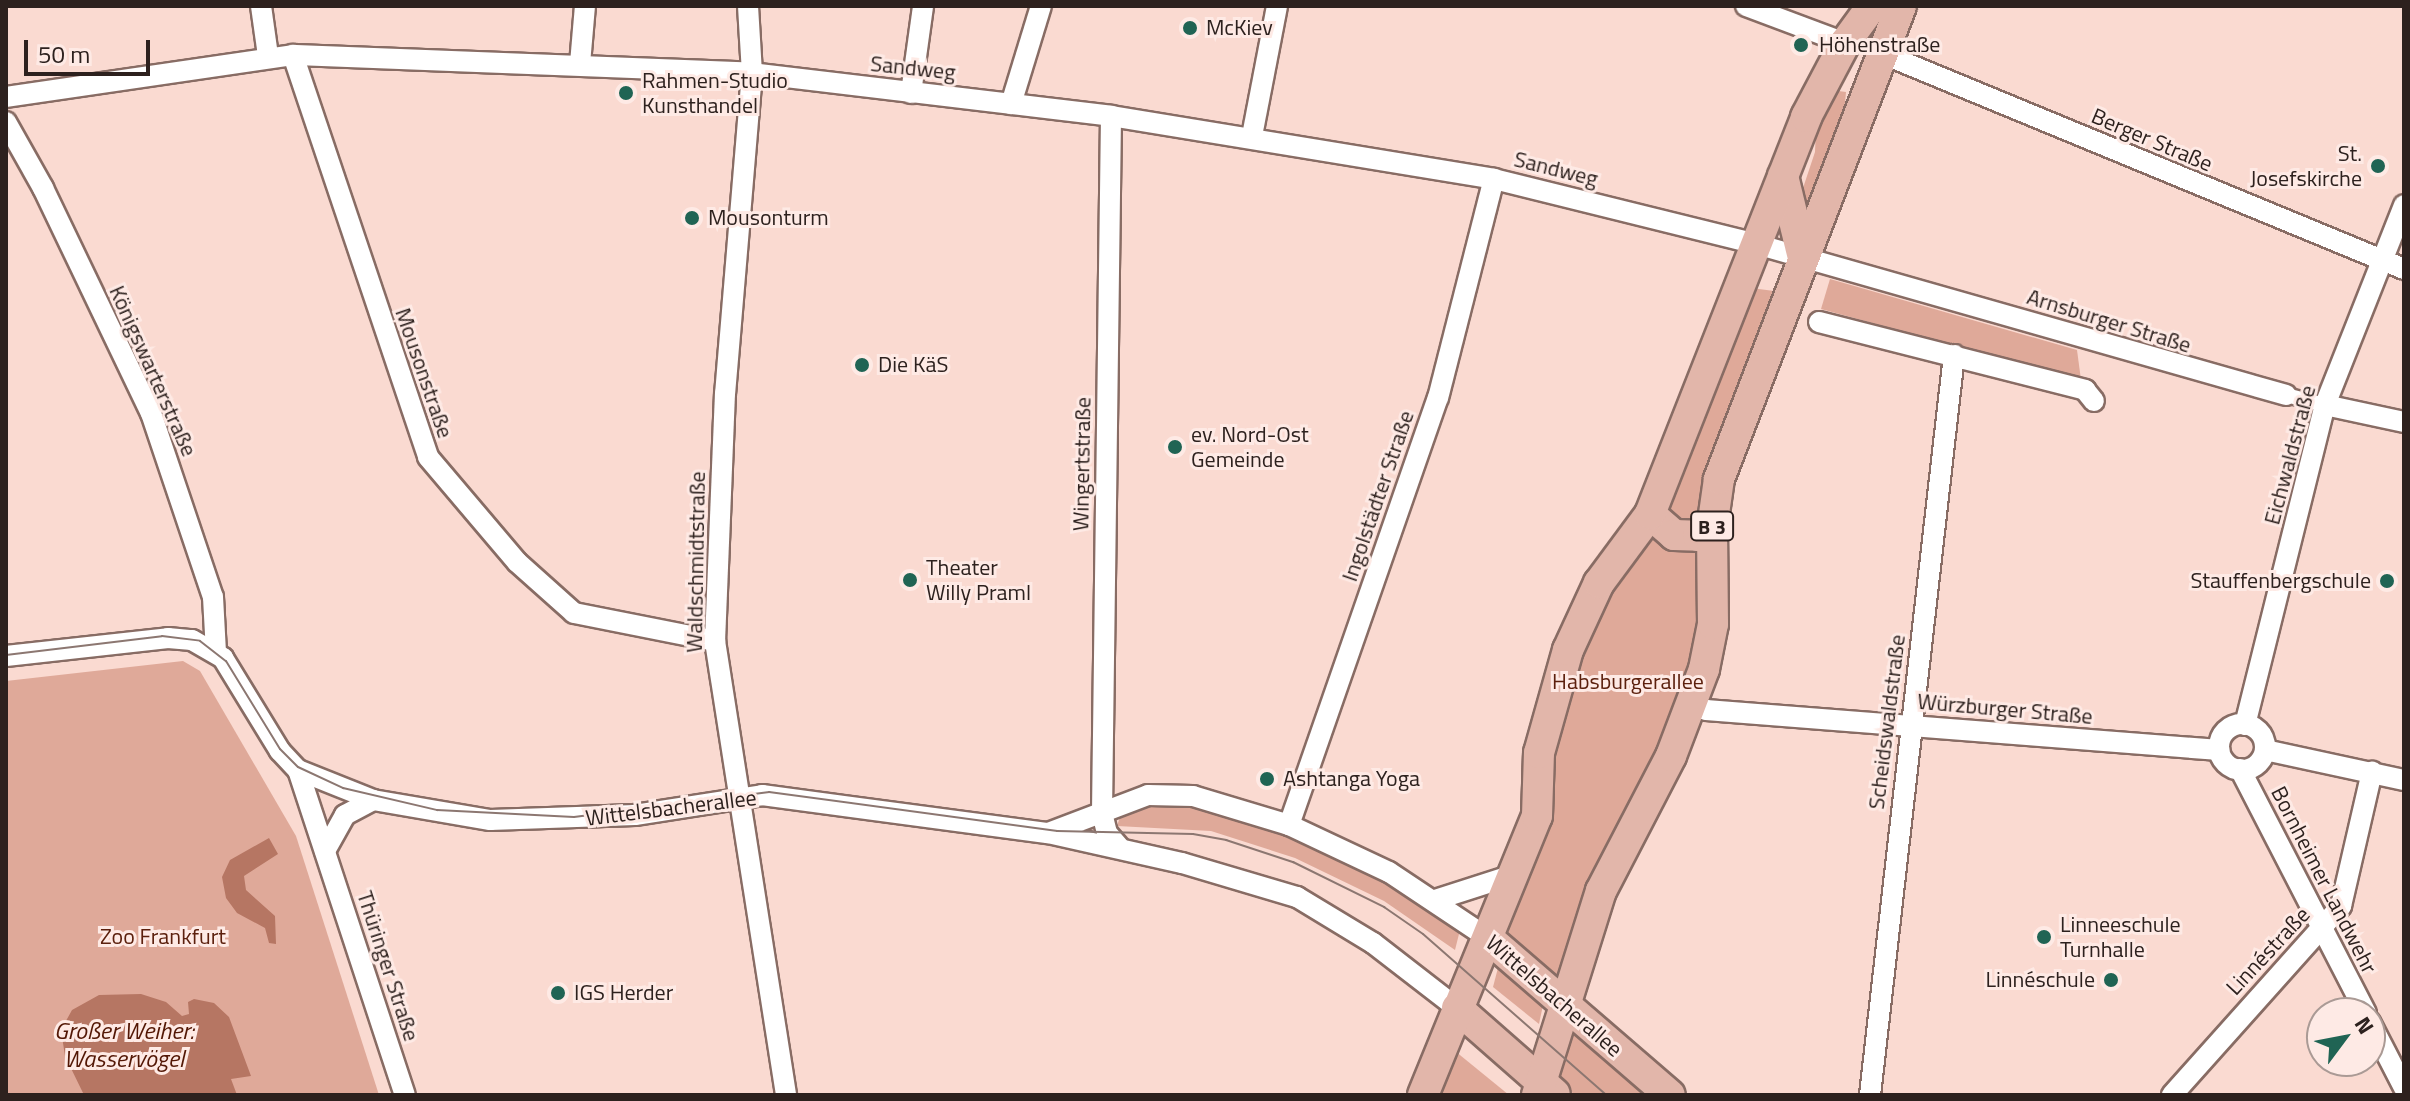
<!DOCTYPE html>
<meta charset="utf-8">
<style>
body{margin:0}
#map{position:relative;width:2410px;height:1101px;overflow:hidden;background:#fadad1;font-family:"Titillium Web",sans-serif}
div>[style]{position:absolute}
.green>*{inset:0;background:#dfa999}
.water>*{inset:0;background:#b67663}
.roads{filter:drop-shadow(2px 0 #886c64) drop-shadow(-2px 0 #886c64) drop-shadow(0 2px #886c64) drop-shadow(0 -2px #886c64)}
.pedestrian>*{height:14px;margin:-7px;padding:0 7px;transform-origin:7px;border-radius:7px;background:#fff}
.minor>*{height:20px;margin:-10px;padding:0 10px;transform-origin:10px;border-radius:10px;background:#fff}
.minor>.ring{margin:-10px;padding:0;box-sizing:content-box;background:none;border:20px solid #fff;border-radius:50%}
.primary>*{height:30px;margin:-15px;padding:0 15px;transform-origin:15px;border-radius:15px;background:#e2b6aa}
.tram>*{height:2px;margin:-1px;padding:0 1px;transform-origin:1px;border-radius:1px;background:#8c7771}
.dots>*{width:22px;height:22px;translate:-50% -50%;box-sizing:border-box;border:4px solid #feeae5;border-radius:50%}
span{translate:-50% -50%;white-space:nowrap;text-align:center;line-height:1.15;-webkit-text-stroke:6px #feeae5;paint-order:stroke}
.shield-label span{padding:2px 6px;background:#feeae5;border:2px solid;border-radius:6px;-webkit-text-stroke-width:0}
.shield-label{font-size:20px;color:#2d211e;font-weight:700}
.poi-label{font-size:22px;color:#2d211e}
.left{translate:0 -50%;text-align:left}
.right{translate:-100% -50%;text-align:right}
.street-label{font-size:22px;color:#2d211e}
.park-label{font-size:22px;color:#5c200d}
.water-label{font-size:24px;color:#531705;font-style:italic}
.frame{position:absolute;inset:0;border:8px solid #2d211e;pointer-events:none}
.north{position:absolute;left:2306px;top:997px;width:80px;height:80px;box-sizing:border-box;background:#feeae5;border:2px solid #aa9a95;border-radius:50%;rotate:58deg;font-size:22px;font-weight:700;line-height:32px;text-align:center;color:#2d211e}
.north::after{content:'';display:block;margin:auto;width:28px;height:36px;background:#206454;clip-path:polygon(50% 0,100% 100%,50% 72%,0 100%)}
.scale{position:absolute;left:24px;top:40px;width:126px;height:36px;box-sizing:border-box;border:4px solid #2d211e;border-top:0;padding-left:10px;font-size:24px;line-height:28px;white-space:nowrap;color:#2d211e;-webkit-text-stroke:6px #feeae5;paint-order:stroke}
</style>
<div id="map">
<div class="green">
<i style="clip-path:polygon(1831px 90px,1846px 92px,1845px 103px,1804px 220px,1801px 194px,1815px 152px,1816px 128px)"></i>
<i style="clip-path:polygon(1830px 279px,2077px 350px,2081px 380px,1821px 309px)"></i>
<i style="clip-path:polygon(1751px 288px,1782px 292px,1697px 526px,1663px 516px)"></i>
<i style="clip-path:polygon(1651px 531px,1698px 545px,1699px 655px,1558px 983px,1505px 940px,1525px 883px,1587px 621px)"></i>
<i style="clip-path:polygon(183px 661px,200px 671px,296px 836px,379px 1095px,6px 1095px,6px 681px)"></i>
<i style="clip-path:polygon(1185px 800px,1287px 831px,1388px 877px,1462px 922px,1455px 950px,1384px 901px,1295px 858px,1211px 831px,1117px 826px,1121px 814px,1146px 803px)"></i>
<i style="clip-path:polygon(1499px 964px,1543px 1005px,1539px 1024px,1493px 987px)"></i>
<i style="clip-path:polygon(1579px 1035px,1649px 1095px,1574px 1095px,1560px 1077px,1573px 1036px)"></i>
<i style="clip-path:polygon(1455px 1051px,1509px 1095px,1433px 1095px)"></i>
</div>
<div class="water">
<i style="clip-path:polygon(269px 838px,278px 854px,244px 876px,246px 890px,275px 916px,276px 944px,269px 943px,265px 928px,237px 913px,226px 898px,222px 877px,230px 860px)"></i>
<i style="clip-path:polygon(99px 995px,141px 994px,166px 1002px,182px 1016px,189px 1014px,188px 1002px,194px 999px,214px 1003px,229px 1017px,251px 1076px,231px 1079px,237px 1095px,84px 1095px,65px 1056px,61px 1030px,72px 1010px)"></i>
</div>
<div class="roads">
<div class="pedestrian">
<i style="left:2286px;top:395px;width:40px;rotate:14.4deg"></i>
</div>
<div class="minor">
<i style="left:261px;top:6px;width:50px;rotate:82deg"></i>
<i style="left:748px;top:6px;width:67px;rotate:86.6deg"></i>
<i style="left:752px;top:73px;width:321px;rotate:94.8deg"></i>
<i style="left:725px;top:393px;width:248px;rotate:92.3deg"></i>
<i style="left:715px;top:641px;width:460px;rotate:81.1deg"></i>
<i style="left:1746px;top:6px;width:106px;rotate:20.5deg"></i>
<i style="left:1881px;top:53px;width:566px;rotate:22.44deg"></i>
<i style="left:293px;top:55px;width:424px;rotate:71.4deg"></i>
<i style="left:428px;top:457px;width:138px;rotate:49.7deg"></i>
<i style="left:517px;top:562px;width:76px;rotate:41.8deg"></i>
<i style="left:574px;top:613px;width:144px;rotate:11.2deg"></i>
<i style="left:580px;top:64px;width:58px;rotate:-85.1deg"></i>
<i style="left:911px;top:93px;width:88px;rotate:-82.1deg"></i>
<i style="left:6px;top:97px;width:290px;rotate:-8.3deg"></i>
<i style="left:293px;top:55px;width:459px;rotate:2.2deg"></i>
<i style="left:752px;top:73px;width:362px;rotate:6.8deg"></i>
<i style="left:1111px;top:116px;width:388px;rotate:9.3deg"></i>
<i style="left:1494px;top:179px;width:270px;rotate:13.9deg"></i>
<i style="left:1756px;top:244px;width:551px;rotate:15.9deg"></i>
<i style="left:1011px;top:104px;width:102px;rotate:-73deg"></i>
<i style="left:1111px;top:116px;width:697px;rotate:90.74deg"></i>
<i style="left:1102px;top:813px;width:21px;rotate:76deg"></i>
<i style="left:1107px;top:833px;width:18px;rotate:49deg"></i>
<i style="left:6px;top:122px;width:76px;rotate:60.7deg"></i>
<i style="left:43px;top:188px;width:250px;rotate:64.4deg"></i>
<i style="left:151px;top:413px;width:194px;rotate:71.4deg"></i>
<i style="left:213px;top:597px;width:55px;rotate:86.9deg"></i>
<i style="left:1252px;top:136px;width:132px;rotate:-79.1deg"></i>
<i style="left:1819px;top:322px;width:275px;rotate:14.3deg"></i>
<i style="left:2085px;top:390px;width:14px;rotate:51deg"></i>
<i style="left:2325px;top:405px;width:81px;rotate:12.1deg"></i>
<i style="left:6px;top:656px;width:163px;rotate:-6.3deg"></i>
<i style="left:168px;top:638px;width:24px;rotate:5deg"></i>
<i style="left:192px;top:640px;width:36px;rotate:30deg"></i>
<i style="left:223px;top:658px;width:109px;rotate:58.5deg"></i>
<i style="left:280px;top:751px;width:26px;rotate:47deg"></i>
<i style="left:298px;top:770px;width:342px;rotate:71.8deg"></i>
<i style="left:1692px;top:704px;width:15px;rotate:23deg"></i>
<i style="left:1706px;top:710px;width:515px;rotate:4.46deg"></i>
<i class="ring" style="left:2219px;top:724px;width:26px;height:26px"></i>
<i style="left:2245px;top:725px;width:330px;rotate:-76deg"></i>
<i style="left:2325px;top:405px;width:215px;rotate:-68.4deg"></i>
<i style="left:2265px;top:750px;width:142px;rotate:12.2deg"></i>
<i style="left:2240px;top:769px;width:275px;rotate:62.7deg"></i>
<i style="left:298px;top:770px;width:81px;rotate:21.8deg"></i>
<i style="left:373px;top:800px;width:119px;rotate:9.7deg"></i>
<i style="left:490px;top:820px;width:145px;rotate:-2deg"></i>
<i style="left:635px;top:815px;width:129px;rotate:-8.9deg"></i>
<i style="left:762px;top:795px;width:289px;rotate:7.6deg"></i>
<i style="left:1048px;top:833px;width:137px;rotate:12.6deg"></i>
<i style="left:1182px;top:863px;width:120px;rotate:16.5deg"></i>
<i style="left:1297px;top:897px;width:89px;rotate:31.2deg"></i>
<i style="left:1373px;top:943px;width:106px;rotate:37.7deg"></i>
<i style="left:1289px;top:825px;width:452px;rotate:-70.8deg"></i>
<i style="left:1438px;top:398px;width:226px;rotate:-75.7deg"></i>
<i style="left:1048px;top:833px;width:107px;rotate:-20.8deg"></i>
<i style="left:1148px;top:795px;width:45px;rotate:1.3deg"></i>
<i style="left:1193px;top:796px;width:100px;rotate:16.8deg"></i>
<i style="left:1289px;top:825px;width:110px;rotate:25.2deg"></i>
<i style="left:1389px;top:872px;width:119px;rotate:33.7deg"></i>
<i style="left:325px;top:851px;width:41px;rotate:-60.9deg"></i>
<i style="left:345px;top:815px;width:32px;rotate:-28deg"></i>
<i style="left:1435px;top:900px;width:85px;rotate:-17.8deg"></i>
<i style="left:2370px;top:1022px;width:74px;rotate:62.7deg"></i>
<i style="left:1870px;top:1095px;width:745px;rotate:-83.52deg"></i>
<i style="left:2172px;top:1095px;width:254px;rotate:-48.2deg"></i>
<i style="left:2341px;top:906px;width:138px;rotate:-77deg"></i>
</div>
<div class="primary">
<i style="left:1783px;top:176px;width:84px;rotate:76.3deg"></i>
<i style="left:1650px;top:514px;width:32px;rotate:41deg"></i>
<i style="left:1674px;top:535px;width:24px;rotate:2deg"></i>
<i style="left:1698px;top:536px;width:16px;rotate:-30deg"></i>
<i style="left:1488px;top:938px;width:240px;rotate:40.8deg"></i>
<i style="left:1457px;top:1008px;width:130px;rotate:41.3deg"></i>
<i style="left:1423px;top:1095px;width:301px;rotate:-67.8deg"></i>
<i style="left:1537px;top:816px;width:63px;rotate:-88.2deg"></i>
<i style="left:1539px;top:753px;width:107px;rotate:-74.3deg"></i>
<i style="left:1568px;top:650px;width:74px;rotate:-65.2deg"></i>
<i style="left:1599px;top:583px;width:86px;rotate:-53.5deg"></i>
<i style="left:1650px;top:514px;width:427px;rotate:-68.5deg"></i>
<i style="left:1806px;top:117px;width:84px;rotate:-62.2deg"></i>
<i style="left:1845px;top:43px;width:46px;rotate:-53.9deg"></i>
<i style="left:1537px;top:1095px;width:214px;rotate:-72.6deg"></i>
<i style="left:1601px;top:891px;width:152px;rotate:-62.6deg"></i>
<i style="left:1671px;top:756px;width:93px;rotate:-69.2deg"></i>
<i style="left:1704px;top:669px;width:46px;rotate:-78.7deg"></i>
<i style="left:1713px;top:624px;width:96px;rotate:-90.6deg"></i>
<i style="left:1712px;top:528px;width:49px;rotate:-81.9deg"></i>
<i style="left:1719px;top:479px;width:507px;rotate:-68.95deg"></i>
</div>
</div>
<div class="tram">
<i style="left:6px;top:655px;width:157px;rotate:-6.9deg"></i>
<i style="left:162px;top:636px;width:38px;rotate:7deg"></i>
<i style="left:200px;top:641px;width:33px;rotate:38deg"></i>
<i style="left:226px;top:661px;width:103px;rotate:58.5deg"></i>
<i style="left:280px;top:749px;width:25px;rotate:45deg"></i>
<i style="left:298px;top:767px;width:50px;rotate:25deg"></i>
<i style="left:343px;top:788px;width:97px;rotate:13.2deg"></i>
<i style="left:437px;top:810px;width:137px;rotate:2.9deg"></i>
<i style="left:574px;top:817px;width:197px;rotate:-7.3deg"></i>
<i style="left:769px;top:792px;width:291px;rotate:7.7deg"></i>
<i style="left:1057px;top:831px;width:136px;rotate:1.3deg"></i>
<i style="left:1193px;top:834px;width:34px;rotate:10deg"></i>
<i style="left:1226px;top:840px;width:71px;rotate:18.2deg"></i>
<i style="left:1293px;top:862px;width:102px;rotate:26.3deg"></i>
<i style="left:1384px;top:907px;width:47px;rotate:34.7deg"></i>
<i style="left:1423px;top:934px;width:244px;rotate:41.3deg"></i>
</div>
<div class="dots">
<i style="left:1190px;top:28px;background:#206454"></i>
<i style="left:1801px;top:45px;background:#206454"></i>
<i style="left:626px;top:93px;background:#206454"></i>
<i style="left:2378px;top:166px;background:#206454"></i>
<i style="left:692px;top:218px;background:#206454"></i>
<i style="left:862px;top:365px;background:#206454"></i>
<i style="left:1175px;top:447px;background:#206454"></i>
<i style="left:910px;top:580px;background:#206454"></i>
<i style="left:2387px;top:581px;background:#206454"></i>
<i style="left:1267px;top:779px;background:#206454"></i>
<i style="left:2044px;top:937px;background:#206454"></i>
<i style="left:2111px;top:980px;background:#206454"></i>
<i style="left:558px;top:993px;background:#206454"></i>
</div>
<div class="shield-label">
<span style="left:1712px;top:526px">B 3</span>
</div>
<div class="poi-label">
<span class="left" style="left:1206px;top:28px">McKiev</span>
<span class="left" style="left:1819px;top:45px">Höhenstraße</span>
<span class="left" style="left:642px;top:93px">Rahmen-Studio<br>Kunsthandel</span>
<span class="right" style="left:2362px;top:166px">St.<br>Josefskirche</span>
<span class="left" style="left:708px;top:218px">Mousonturm</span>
<span class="left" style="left:878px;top:365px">Die KäS</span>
<span class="left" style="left:1191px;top:447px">ev. Nord-Ost<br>Gemeinde</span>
<span class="left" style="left:926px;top:580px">Theater<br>Willy Praml</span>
<span class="right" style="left:2371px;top:581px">Stauffenbergschule</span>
<span class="left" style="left:1283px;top:779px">Ashtanga Yoga</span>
<span class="left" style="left:2060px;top:937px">Linneeschule<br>Turnhalle</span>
<span class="right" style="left:2095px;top:980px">Linnéschule</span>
<span class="left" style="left:574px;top:993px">IGS Herder</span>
</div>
<div class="street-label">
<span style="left:913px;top:68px;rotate:6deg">Sandweg</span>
<span style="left:2152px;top:140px;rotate:23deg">Berger Straße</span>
<span style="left:1556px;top:169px;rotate:14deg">Sandweg</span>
<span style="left:2109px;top:321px;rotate:17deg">Arnsburger Straße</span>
<span style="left:153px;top:371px;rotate:66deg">Königswarterstraße</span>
<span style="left:424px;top:373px;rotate:71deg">Mousonstraße</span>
<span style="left:2290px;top:455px;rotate:-75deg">Eichwaldstraße</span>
<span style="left:1082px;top:464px;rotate:-89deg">Wingertstraße</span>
<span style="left:1378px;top:496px;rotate:-71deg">Ingolstädter Straße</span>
<span style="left:696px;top:562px;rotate:-89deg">Waldschmidtstraße</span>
<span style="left:2005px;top:709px;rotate:5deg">Würzburger Straße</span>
<span style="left:1887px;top:722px;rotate:-83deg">Scheidswaldstraße</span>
<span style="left:671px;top:808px;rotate:-7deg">Wittelsbacherallee</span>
<span style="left:2324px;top:880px;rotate:63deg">Bornheimer Landwehr</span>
<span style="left:2268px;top:951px;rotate:-47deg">Linnéstraße</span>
<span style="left:388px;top:966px;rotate:72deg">Thüringer Straße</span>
<span style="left:1554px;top:996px;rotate:41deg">Wittelsbacherallee</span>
</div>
<div class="park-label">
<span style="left:1628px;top:682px">Habsburgerallee</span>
<span style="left:163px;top:937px">Zoo Frankfurt</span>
</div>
<div class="water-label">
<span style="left:124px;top:1045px">Großer Weiher:<br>Wasservögel</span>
</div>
<div class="frame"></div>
<div class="north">N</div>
<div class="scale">50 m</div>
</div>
